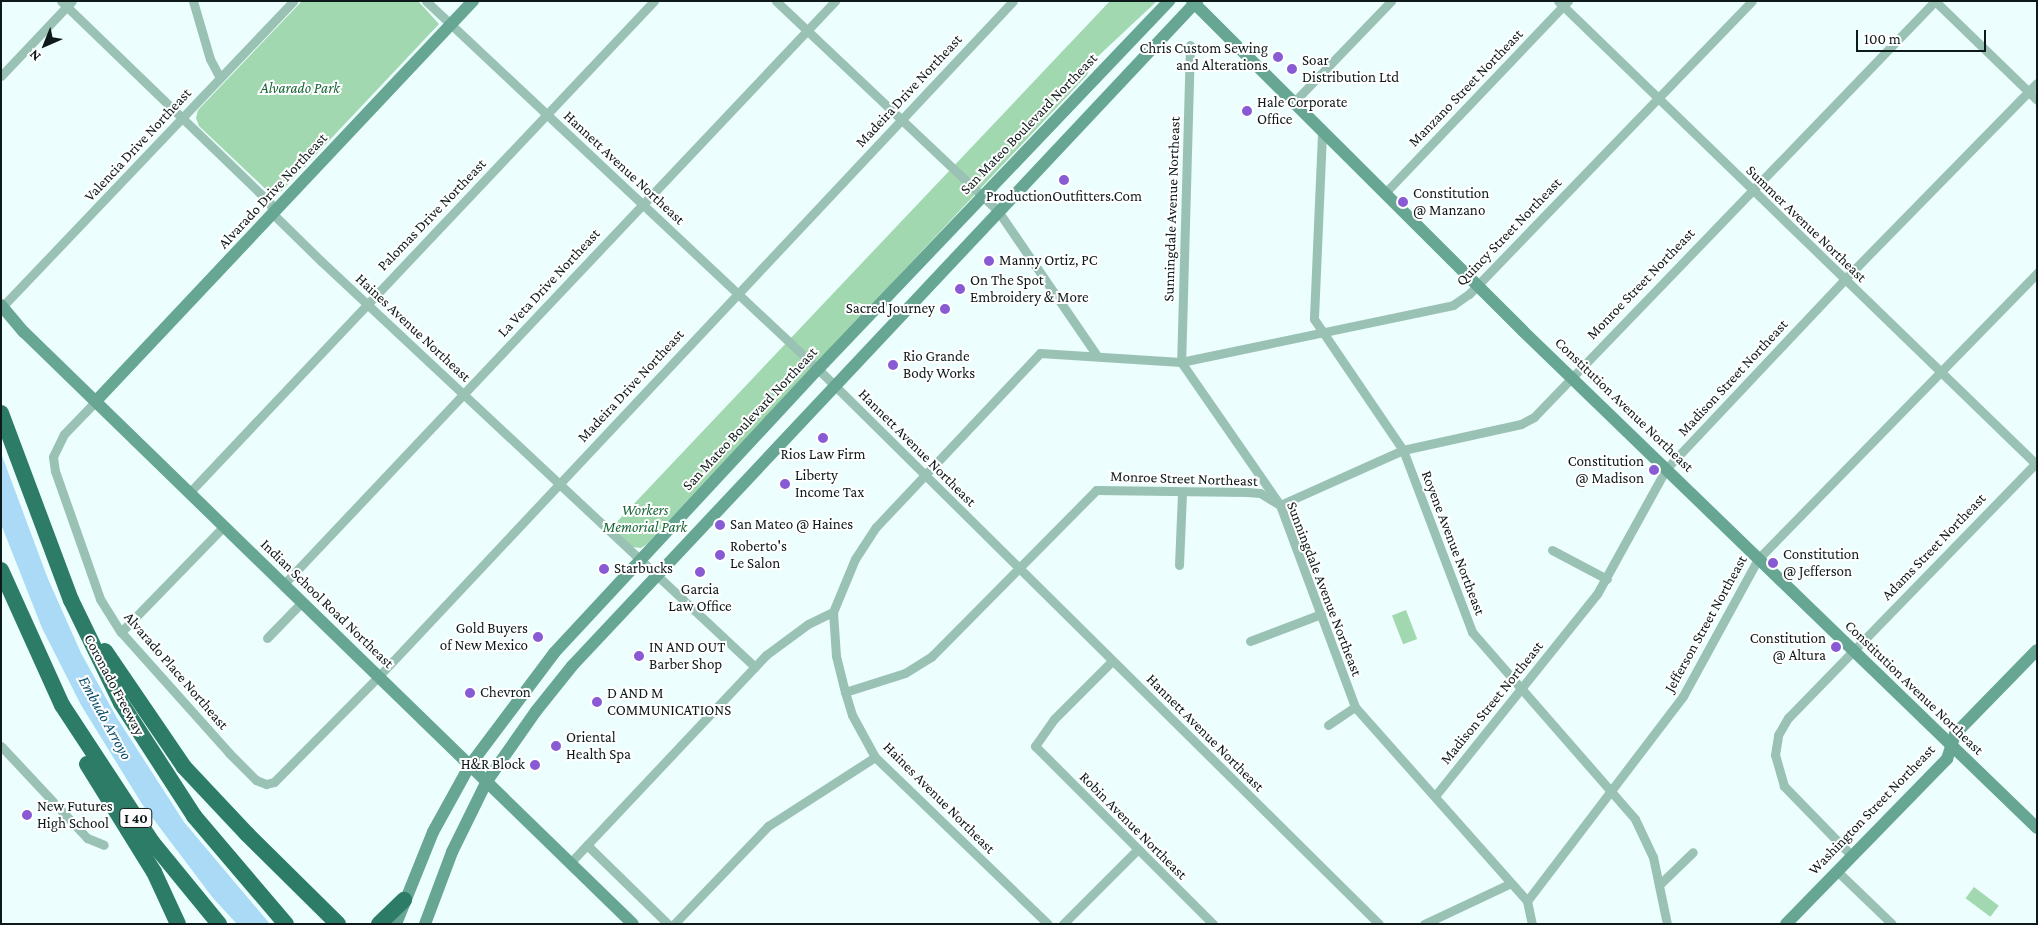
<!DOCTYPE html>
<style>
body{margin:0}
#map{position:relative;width:2038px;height:925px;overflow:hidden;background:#ecfefd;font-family:"Crimson Pro",serif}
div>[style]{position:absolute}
.green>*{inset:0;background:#a2d8af;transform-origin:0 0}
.water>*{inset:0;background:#abdaf6}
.street>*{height:9px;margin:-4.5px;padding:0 4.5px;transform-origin:4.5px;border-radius:4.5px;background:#9ac2b4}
.secondary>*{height:12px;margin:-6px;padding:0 6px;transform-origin:6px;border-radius:6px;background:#67a693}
.highway>*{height:16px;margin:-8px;padding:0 8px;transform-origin:8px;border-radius:8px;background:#2d7c67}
.dots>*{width:14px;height:14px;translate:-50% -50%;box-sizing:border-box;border:2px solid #fff;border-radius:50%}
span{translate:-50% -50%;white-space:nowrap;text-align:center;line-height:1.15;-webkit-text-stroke:4px #fff;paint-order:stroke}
.shield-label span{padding:1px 4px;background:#fff;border:1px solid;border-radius:4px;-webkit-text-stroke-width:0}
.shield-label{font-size:14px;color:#0e1919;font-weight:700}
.poi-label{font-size:15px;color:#0e1919}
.right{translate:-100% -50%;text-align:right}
.left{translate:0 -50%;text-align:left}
.street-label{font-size:15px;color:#0e1919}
.park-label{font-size:15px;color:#176636;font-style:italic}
.water-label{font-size:16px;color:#074c6b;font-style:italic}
.frame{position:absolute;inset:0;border:2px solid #0e1919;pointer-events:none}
.north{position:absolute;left:20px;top:20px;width:50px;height:50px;-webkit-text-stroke:4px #fff;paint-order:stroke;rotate:224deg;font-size:14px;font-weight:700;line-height:20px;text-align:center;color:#0e1919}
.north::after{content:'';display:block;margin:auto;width:18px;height:22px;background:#0e1919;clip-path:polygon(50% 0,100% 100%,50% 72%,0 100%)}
.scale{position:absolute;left:1856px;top:30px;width:130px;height:22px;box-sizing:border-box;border:2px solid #0e1919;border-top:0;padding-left:6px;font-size:15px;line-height:18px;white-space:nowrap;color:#0e1919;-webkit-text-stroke:4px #fff;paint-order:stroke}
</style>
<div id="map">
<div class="green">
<i style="clip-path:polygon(302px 1px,418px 1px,439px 24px,275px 198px,199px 126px,196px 118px,198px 110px)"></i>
<i style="clip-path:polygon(1110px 1px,1157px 1px,1094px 60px,1087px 75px,647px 544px,641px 548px,632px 547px,612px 527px)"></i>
<i style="left:1406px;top:610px;width:31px;height:15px;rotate:69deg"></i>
<i style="left:1974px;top:887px;width:31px;height:14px;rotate:37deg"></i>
</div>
<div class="water">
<i style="clip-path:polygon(1px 453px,48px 579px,81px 653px,117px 718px,184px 822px,270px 924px,237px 924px,213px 898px,142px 804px,81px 705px,42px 628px,1px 524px)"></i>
</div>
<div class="street">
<i style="left:61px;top:1px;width:291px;rotate:44deg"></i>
<i style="left:270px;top:203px;width:13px;rotate:72deg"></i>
<i style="left:274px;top:215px;width:66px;rotate:44.4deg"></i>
<i style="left:321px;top:261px;width:594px;rotate:43.09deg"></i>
<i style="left:193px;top:1px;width:60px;rotate:73.7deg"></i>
<i style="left:210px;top:59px;width:21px;rotate:62deg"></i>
<i style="left:426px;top:1px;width:538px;rotate:43.19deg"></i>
<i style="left:818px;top:369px;width:789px;rotate:44.69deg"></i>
<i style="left:776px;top:1px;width:306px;rotate:43.4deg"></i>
<i style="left:998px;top:211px;width:173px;rotate:55.6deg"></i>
<i style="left:1558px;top:1px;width:667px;rotate:44.09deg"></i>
<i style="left:1935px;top:1px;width:142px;rotate:44.1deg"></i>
<i style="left:1190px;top:45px;width:317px;rotate:91.6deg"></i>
<i style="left:1181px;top:362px;width:174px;rotate:55.3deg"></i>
<i style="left:1280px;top:505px;width:215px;rotate:69.6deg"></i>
<i style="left:1355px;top:707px;width:259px;rotate:48.4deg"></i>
<i style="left:1527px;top:901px;width:24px;rotate:78deg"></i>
<i style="left:1px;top:76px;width:103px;rotate:-46.6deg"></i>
<i style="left:1292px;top:104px;width:143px;rotate:-46.1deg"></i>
<i style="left:1322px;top:134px;width:185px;rotate:92.5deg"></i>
<i style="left:1314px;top:319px;width:158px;rotate:55.8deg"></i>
<i style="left:1403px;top:450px;width:195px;rotate:69.2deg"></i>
<i style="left:1472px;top:632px;width:248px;rotate:48.9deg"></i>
<i style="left:1635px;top:819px;width:42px;rotate:64.7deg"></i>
<i style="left:1653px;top:857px;width:68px;rotate:78.2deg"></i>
<i style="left:1384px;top:194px;width:267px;rotate:-46.4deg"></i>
<i style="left:2px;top:307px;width:422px;rotate:-46.4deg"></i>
<i style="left:96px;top:401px;width:46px;rotate:134.1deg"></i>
<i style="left:64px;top:434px;width:25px;rotate:116deg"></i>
<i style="left:53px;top:457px;width:14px;rotate:82deg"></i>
<i style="left:55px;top:471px;width:136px;rotate:70.6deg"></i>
<i style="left:100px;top:599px;width:39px;rotate:58deg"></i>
<i style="left:121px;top:632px;width:162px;rotate:48.2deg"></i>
<i style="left:229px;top:753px;width:38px;rotate:45deg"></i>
<i style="left:256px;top:780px;width:11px;rotate:22deg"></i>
<i style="left:266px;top:784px;width:8px;rotate:-14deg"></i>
<i style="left:274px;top:782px;width:148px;rotate:-45.3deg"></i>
<i style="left:378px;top:677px;width:927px;rotate:-46.79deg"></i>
<i style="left:189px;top:493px;width:677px;rotate:-46.62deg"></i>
<i style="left:1552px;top:550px;width:62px;rotate:27.8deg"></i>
<i style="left:1179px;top:565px;width:73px;rotate:-87.6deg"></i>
<i style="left:283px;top:585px;width:804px;rotate:-46.61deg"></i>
<i style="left:833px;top:612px;width:44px;rotate:86.1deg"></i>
<i style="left:836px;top:656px;width:37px;rotate:76deg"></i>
<i style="left:845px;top:692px;width:24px;rotate:73deg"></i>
<i style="left:852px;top:715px;width:48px;rotate:61.3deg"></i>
<i style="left:875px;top:757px;width:240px;rotate:44deg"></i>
<i style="left:121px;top:632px;width:148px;rotate:-45.8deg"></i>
<i style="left:267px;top:638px;width:49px;rotate:-45.8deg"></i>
<i style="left:1250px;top:641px;width:76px;rotate:-20.8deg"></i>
<i style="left:1112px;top:661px;width:82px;rotate:135deg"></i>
<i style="left:1054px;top:719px;width:33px;rotate:125deg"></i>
<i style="left:1035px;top:746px;width:252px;rotate:45deg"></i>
<i style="left:845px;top:692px;width:63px;rotate:-17.6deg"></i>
<i style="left:905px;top:673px;width:31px;rotate:-32deg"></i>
<i style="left:931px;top:657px;width:235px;rotate:-45.3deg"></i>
<i style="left:1096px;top:490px;width:151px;rotate:0.8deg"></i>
<i style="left:1247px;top:492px;width:13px;rotate:4deg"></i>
<i style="left:1260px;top:493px;width:23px;rotate:31deg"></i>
<i style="left:1280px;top:505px;width:135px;rotate:-24.1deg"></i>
<i style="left:1403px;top:450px;width:121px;rotate:-12.4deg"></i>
<i style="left:1521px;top:424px;width:15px;rotate:-28deg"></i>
<i style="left:1534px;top:417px;width:578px;rotate:-46.05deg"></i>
<i style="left:1328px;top:725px;width:32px;rotate:-34deg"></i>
<i style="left:1px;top:746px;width:126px;rotate:46.9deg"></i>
<i style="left:87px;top:838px;width:18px;rotate:22deg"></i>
<i style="left:1435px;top:796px;width:259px;rotate:-51.3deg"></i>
<i style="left:1597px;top:594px;width:143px;rotate:-61.1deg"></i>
<i style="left:1666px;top:469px;width:261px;rotate:-46.7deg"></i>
<i style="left:1845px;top:279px;width:274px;rotate:-45.6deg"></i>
<i style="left:587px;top:845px;width:113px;rotate:44.3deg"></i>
<i style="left:1852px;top:856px;width:98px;rotate:-134.2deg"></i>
<i style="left:1784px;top:786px;width:32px;rotate:-106deg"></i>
<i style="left:1775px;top:755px;width:20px;rotate:-81deg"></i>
<i style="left:1778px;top:735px;width:20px;rotate:-60deg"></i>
<i style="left:1788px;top:718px;width:357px;rotate:-45.8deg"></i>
<i style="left:570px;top:863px;width:286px;rotate:-46.7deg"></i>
<i style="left:766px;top:655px;width:52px;rotate:-36.4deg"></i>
<i style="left:808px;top:624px;width:28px;rotate:-26deg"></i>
<i style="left:833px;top:612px;width:57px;rotate:-67.5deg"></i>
<i style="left:855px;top:559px;width:38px;rotate:-57deg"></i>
<i style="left:876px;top:527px;width:239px;rotate:-46.7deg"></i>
<i style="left:1040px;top:353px;width:141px;rotate:3.7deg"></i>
<i style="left:1181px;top:362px;width:278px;rotate:-11.8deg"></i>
<i style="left:1453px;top:305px;width:19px;rotate:-35deg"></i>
<i style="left:1469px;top:294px;width:407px;rotate:-46deg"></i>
<i style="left:1837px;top:871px;width:76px;rotate:43.9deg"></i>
<i style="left:1659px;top:885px;width:47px;rotate:-44.1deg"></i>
<i style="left:1527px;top:901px;width:258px;rotate:-52.7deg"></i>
<i style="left:1683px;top:696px;width:156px;rotate:-61.3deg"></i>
<i style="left:1758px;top:559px;width:400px;rotate:-45.7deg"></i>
<i style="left:674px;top:924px;width:136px;rotate:-46.2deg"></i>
<i style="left:768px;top:826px;width:127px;rotate:-32.8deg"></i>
<i style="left:1063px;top:924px;width:106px;rotate:-45deg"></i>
<i style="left:1424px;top:924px;width:94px;rotate:-25.2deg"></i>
</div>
<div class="secondary">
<i style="left:1192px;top:1px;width:467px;rotate:44.9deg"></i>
<i style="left:1523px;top:331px;width:715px;rotate:44.04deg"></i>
<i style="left:1px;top:305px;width:35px;rotate:50deg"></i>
<i style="left:24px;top:332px;width:849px;rotate:44.19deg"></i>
<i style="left:96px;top:401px;width:550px;rotate:-46.7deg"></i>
<i style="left:396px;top:924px;width:99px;rotate:-68.1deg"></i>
<i style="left:433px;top:832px;width:77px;rotate:-61.1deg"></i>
<i style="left:470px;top:765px;width:140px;rotate:-53.1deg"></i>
<i style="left:554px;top:653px;width:388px;rotate:-47.1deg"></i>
<i style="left:818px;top:369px;width:509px;rotate:-46.35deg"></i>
<i style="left:425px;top:924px;width:77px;rotate:-69.4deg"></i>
<i style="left:452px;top:852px;width:79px;rotate:-63.8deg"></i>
<i style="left:487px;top:781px;width:85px;rotate:-55deg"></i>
<i style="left:536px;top:711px;width:58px;rotate:-51.3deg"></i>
<i style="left:572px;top:666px;width:913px;rotate:-46.78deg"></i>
<i style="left:1786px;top:924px;width:231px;rotate:-45.7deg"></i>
<i style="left:1947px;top:759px;width:26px;rotate:-72deg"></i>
<i style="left:1955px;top:734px;width:117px;rotate:-45.7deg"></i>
</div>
<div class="highway">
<i style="left:1px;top:413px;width:200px;rotate:69.5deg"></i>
<i style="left:71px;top:600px;width:114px;rotate:64.1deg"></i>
<i style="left:121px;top:703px;width:135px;rotate:57.1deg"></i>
<i style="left:194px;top:816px;width:142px;rotate:49.6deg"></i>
<i style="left:1px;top:570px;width:148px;rotate:65.7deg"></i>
<i style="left:62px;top:705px;width:164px;rotate:56.7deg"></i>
<i style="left:152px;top:842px;width:106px;rotate:50.7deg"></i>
<i style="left:105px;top:651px;width:140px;rotate:55.7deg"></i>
<i style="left:184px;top:767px;width:92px;rotate:46.8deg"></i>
<i style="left:247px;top:834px;width:128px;rotate:44.7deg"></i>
<i style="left:87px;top:764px;width:127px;rotate:58.2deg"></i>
<i style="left:154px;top:872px;width:57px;rotate:65.2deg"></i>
<i style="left:379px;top:924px;width:35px;rotate:-44deg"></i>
</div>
<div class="dots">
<i style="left:1278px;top:57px;background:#885ad4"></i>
<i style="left:1292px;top:69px;background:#885ad4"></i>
<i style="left:1247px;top:111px;background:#885ad4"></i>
<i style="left:1064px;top:180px;background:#885ad4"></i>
<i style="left:1403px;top:202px;background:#885ad4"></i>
<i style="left:989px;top:261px;background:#885ad4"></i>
<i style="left:960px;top:289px;background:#885ad4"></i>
<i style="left:945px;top:309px;background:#885ad4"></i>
<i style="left:893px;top:365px;background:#885ad4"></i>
<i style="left:823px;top:438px;background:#885ad4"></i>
<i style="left:1654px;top:470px;background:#885ad4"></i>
<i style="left:785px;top:484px;background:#885ad4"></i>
<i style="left:720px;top:525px;background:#885ad4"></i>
<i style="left:720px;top:555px;background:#885ad4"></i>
<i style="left:1773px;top:563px;background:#885ad4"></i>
<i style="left:604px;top:569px;background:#885ad4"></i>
<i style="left:700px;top:572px;background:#885ad4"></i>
<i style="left:538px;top:637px;background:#885ad4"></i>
<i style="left:1836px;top:647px;background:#885ad4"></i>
<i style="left:639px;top:656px;background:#885ad4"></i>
<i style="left:470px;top:693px;background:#885ad4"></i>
<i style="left:597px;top:702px;background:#885ad4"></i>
<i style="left:556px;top:746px;background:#885ad4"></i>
<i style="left:535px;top:765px;background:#885ad4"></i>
<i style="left:27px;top:815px;background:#885ad4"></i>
</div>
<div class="shield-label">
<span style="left:136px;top:818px">I 40</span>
</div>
<div class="poi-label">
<span class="right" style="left:1268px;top:57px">Chris Custom Sewing<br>and Alterations</span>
<span class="left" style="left:1302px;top:69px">Soar<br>Distribution Ltd</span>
<span class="left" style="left:1257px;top:111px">Hale Corporate<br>Office</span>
<span class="left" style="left:1413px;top:202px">Constitution<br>@ Manzano</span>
<span style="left:1064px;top:197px">ProductionOutfitters.Com</span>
<span class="left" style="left:999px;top:261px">Manny Ortiz, PC</span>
<span class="left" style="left:970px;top:289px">On The Spot<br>Embroidery &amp; More</span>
<span class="right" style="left:935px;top:309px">Sacred Journey</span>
<span class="left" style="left:903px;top:365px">Rio Grande<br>Body Works</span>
<span style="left:823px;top:455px">Rios Law Firm</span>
<span class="right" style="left:1644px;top:470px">Constitution<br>@ Madison</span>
<span class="left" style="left:795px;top:484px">Liberty<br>Income Tax</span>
<span class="left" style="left:730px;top:525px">San Mateo @ Haines</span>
<span class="left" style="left:730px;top:555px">Roberto's<br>Le Salon</span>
<span class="left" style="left:1783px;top:563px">Constitution<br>@ Jefferson</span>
<span class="left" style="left:614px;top:569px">Starbucks</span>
<span style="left:700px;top:598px">Garcia<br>Law Office</span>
<span class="right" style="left:528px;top:637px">Gold Buyers<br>of New Mexico</span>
<span class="right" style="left:1826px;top:647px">Constitution<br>@ Altura</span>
<span class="left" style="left:649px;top:656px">IN AND OUT<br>Barber Shop</span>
<span class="left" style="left:480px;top:693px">Chevron</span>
<span class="left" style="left:607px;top:702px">D AND M<br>COMMUNICATIONS</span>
<span class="left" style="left:566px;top:746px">Oriental<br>Health Spa</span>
<span class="right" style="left:525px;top:765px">H&amp;R Block</span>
<span class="left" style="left:37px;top:815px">New Futures<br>High School</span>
</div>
<div class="street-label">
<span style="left:1466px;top:88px;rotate:-46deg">Manzano Street Northeast</span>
<span style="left:909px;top:91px;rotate:-47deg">Madeira Drive Northeast</span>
<span style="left:1029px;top:124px;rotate:-46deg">San Mateo Boulevard Northeast</span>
<span style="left:138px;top:145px;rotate:-47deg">Valencia Drive Northeast</span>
<span style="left:624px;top:168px;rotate:43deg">Hannett Avenue Northeast</span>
<span style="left:273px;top:191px;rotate:-47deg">Alvarado Drive Northeast</span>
<span style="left:1172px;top:209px;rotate:-88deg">Sunningdale Avenue Northeast</span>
<span style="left:432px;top:215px;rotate:-46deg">Palomas Drive Northeast</span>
<span style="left:1806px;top:224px;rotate:44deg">Summer Avenue Northeast</span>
<span style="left:1509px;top:232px;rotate:-46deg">Quincy Street Northeast</span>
<span style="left:549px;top:283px;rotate:-47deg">La Veta Drive Northeast</span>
<span style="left:1641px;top:284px;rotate:-46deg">Monroe Street Northeast</span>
<span style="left:413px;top:328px;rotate:43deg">Haines Avenue Northeast</span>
<span style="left:1733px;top:378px;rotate:-47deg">Madison Street Northeast</span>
<span style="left:631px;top:386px;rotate:-47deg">Madeira Drive Northeast</span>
<span style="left:1624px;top:405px;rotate:44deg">Constitution Avenue Northeast</span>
<span style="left:750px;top:419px;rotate:-47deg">San Mateo Boulevard Northeast</span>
<span style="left:917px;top:448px;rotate:45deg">Hannett Avenue Northeast</span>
<span style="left:1184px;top:479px;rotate:2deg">Monroe Street Northeast</span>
<span style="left:1453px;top:543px;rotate:69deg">Royene Avenue Northeast</span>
<span style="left:1934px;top:547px;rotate:-46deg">Adams Street Northeast</span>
<span style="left:1324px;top:589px;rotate:69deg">Sunningdale Avenue Northeast</span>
<span style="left:327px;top:604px;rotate:44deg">Indian School Road Northeast</span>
<span style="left:1706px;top:624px;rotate:-61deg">Jefferson Street Northeast</span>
<span style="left:176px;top:671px;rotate:49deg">Alvarado Place Northeast</span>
<span style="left:114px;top:685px;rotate:62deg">Coronado Freeway</span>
<span style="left:1914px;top:688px;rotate:44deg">Constitution Avenue Northeast</span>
<span style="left:1492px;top:703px;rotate:-51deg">Madison Street Northeast</span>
<span style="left:1205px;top:733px;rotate:45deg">Hannett Avenue Northeast</span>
<span style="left:939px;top:798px;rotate:45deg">Haines Avenue Northeast</span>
<span style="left:1872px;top:810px;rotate:-46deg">Washington Street Northeast</span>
<span style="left:1133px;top:826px;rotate:45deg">Robin Avenue Northeast</span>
</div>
<div class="park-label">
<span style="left:300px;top:89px">Alvarado Park</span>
<span style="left:645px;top:519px">Workers<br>Memorial Park</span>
</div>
<div class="water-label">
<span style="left:105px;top:718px;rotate:61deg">Embudo Arroyo</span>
</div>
<div class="frame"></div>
<div class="north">N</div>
<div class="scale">100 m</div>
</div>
